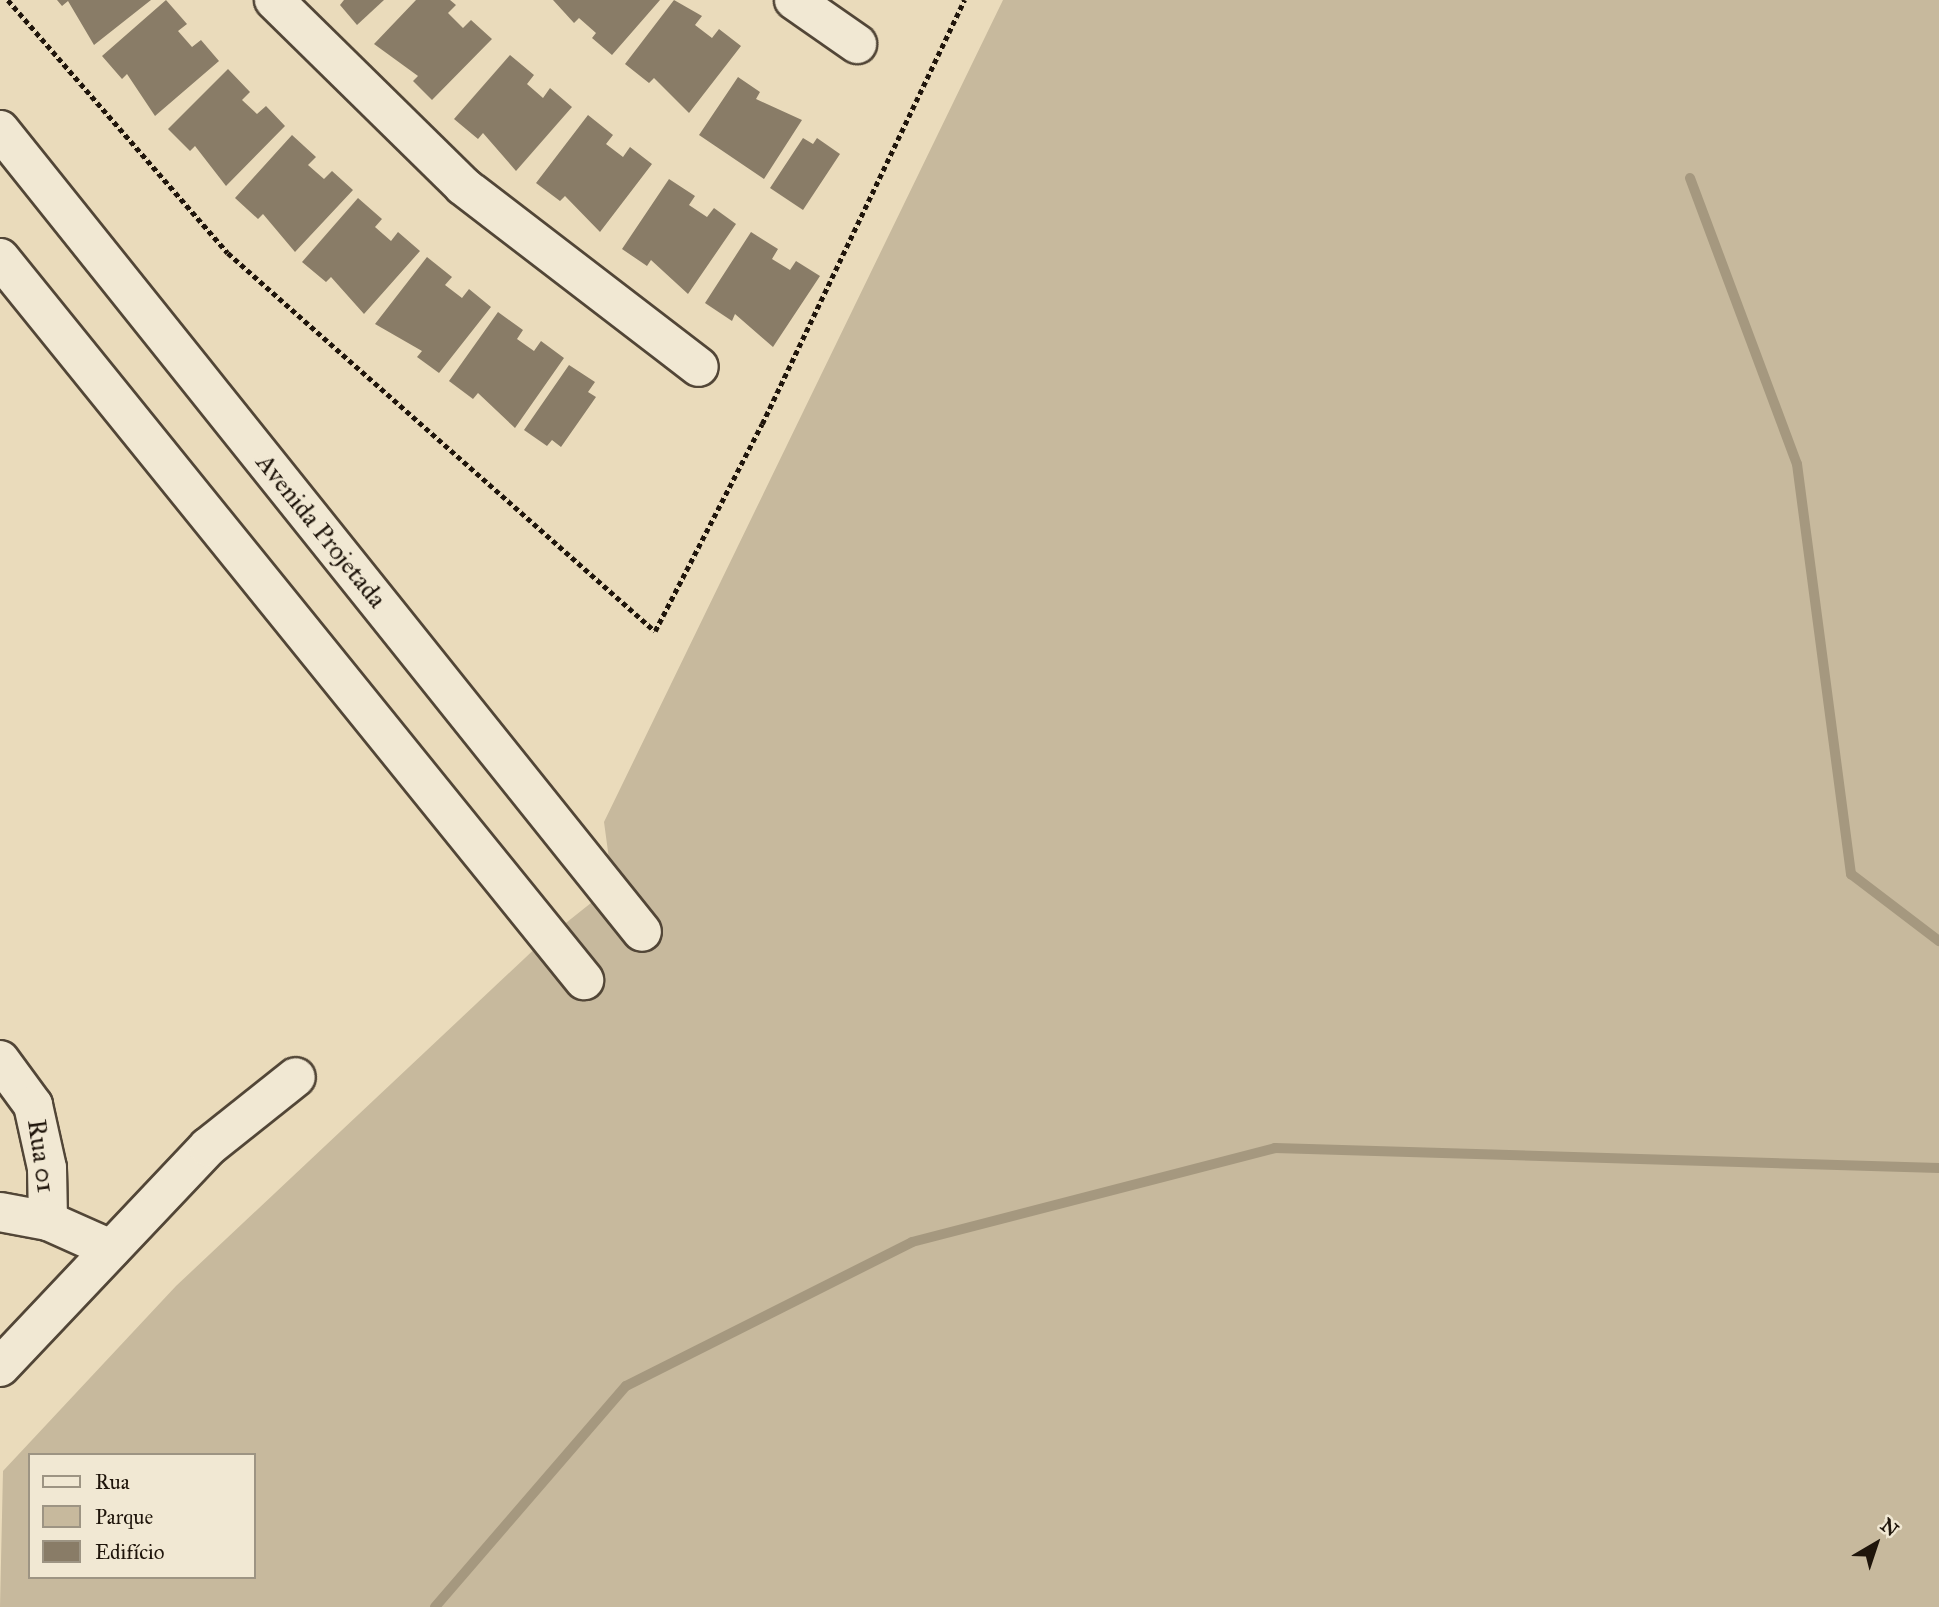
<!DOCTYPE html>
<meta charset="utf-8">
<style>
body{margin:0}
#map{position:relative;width:1939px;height:1607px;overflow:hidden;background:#eadbbb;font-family:"IM FELL Great Primer",serif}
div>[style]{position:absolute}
.green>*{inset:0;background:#c7b99d}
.stream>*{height:10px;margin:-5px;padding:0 5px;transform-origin:5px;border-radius:5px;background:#a5987f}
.building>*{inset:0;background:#897c67}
.path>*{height:4.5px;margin-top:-2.25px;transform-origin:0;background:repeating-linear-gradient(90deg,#1f150b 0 5px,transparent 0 8.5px)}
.roads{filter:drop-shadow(2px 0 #524637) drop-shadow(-2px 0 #524637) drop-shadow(0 2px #524637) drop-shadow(0 -2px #524637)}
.minor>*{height:38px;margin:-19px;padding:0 19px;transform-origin:19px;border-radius:19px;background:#f1e8d3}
span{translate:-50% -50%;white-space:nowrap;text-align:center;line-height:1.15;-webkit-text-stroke:5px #f1e8d3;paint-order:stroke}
.street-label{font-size:26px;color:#1f150b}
.legend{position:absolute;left:28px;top:1453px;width:228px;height:126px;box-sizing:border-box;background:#f1e8d3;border:2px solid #9d9483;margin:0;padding:9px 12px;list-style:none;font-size:21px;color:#1f150b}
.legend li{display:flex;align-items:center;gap:14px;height:35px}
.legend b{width:35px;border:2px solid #9d9483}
.north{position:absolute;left:1841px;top:1509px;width:70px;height:70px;-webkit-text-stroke:5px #f1e8d3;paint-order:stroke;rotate:39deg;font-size:19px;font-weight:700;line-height:28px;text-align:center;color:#1f150b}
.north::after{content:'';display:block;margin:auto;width:24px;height:32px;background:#1f150b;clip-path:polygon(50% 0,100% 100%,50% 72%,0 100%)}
</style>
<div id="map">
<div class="green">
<i style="clip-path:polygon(evenodd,1003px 0,1939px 0,1939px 1607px,0 1607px,3px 1471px,176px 1286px,542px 942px,601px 895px,609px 859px,604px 822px,1003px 0,30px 1455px,254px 1455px,254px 1577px,30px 1577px,30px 1455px)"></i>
</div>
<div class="stream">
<i style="left:1690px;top:178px;width:305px;rotate:69.5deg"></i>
<i style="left:1797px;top:464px;width:414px;rotate:82.5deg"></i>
<i style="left:1851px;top:874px;width:111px;rotate:37.3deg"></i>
<i style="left:435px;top:1607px;width:292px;rotate:-49.2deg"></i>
<i style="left:626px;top:1386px;width:320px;rotate:-26.7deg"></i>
<i style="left:912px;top:1242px;width:375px;rotate:-14.5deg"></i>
<i style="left:1275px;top:1148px;width:664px;rotate:1.73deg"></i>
</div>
<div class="building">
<i style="clip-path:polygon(57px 0,151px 0,94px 45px,68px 1px,62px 6px)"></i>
<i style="clip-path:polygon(166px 0,187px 24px,178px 31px,192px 47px,201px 40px,219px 61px,155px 116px,127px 74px,122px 79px,102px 56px)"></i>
<i style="clip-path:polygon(344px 0,384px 0,357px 25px,340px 5px)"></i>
<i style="clip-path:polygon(416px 0,450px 0,456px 5px,448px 13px,463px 28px,471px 20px,492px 39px,432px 100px,413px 81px,418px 76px,374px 44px)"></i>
<i style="clip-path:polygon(553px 0,660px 0,612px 55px,592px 38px,596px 33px,579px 18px,574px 23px)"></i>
<i style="clip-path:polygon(674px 0,702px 16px,695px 25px,712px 38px,719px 29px,741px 46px,689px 113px,654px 78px,649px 83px,625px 64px)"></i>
<i style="clip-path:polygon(510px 55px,534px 75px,527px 84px,543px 98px,550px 88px,572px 107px,516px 171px,483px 133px,478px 139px,454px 119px)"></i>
<i style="clip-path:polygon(228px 69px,250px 92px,242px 100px,257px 114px,266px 106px,285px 126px,226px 186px,195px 146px,190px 151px,168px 129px)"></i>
<i style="clip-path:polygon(738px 77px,760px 92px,756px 99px,802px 120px,764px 179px,699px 135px)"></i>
<i style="clip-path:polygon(588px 115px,613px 135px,606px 144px,623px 157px,630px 147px,652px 164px,600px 232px,565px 196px,560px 201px,536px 183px)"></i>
<i style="clip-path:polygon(292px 135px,316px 157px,308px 165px,324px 179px,332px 171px,353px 190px,295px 252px,263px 214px,258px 219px,235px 198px)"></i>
<i style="clip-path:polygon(803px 138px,813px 144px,817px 138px,840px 154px,803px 210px,770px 188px)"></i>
<i style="clip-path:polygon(669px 179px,695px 196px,689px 205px,707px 217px,714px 208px,736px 224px,688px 294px,651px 260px,647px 266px,622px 249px)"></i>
<i style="clip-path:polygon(358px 198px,382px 219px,375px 227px,391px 241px,398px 232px,420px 251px,364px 314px,331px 277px,326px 282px,302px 262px)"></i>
<i style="clip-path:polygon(751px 232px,778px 249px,772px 259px,790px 270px,796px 261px,820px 276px,773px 347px,735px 314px,732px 321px,705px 303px)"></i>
<i style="clip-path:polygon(427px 257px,452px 277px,445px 285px,462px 298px,469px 289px,491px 307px,439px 373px,417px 357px,422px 351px,375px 324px)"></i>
<i style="clip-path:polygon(498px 312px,523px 330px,517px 339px,534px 351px,541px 341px,564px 358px,515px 428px,478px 393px,473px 399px,449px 381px)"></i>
<i style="clip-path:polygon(569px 365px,595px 382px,588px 392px,596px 397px,561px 447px,552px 440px,547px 446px,524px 430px)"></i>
</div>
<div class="path">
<i style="left:8px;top:0;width:335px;rotate:49deg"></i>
<i style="left:228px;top:253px;width:570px;rotate:41.52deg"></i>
<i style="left:655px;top:631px;width:233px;rotate:-62.7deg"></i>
<i style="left:762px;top:424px;width:470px;rotate:-64.5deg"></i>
</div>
<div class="roads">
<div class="minor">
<i style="left:274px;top:0;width:265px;rotate:44.5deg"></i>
<i style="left:463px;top:186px;width:297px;rotate:37.5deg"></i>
<i style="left:794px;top:0;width:77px;rotate:34.9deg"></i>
<i style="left:0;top:130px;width:1027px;rotate:51.32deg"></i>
<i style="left:0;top:258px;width:929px;rotate:51.03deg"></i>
<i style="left:0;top:1060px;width:56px;rotate:53.7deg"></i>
<i style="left:33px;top:1105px;width:65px;rotate:77.5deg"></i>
<i style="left:47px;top:1168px;width:53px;rotate:88.9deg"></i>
<i style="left:0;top:1212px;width:49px;rotate:10.6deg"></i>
<i style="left:48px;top:1221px;width:69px;rotate:24deg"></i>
<i style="left:0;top:1367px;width:303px;rotate:-46.6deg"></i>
<i style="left:208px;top:1147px;width:112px;rotate:-38.5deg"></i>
</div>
</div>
<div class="street-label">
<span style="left:321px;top:531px;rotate:51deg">Avenida Projetada</span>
<span style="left:41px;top:1156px;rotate:82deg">Rua 01</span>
</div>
<ul class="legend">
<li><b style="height:9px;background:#f1e8d3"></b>Rua</li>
<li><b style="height:19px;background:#c7b99d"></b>Parque</li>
<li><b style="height:19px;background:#897c67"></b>Edifício</li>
</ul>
<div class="north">N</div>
</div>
